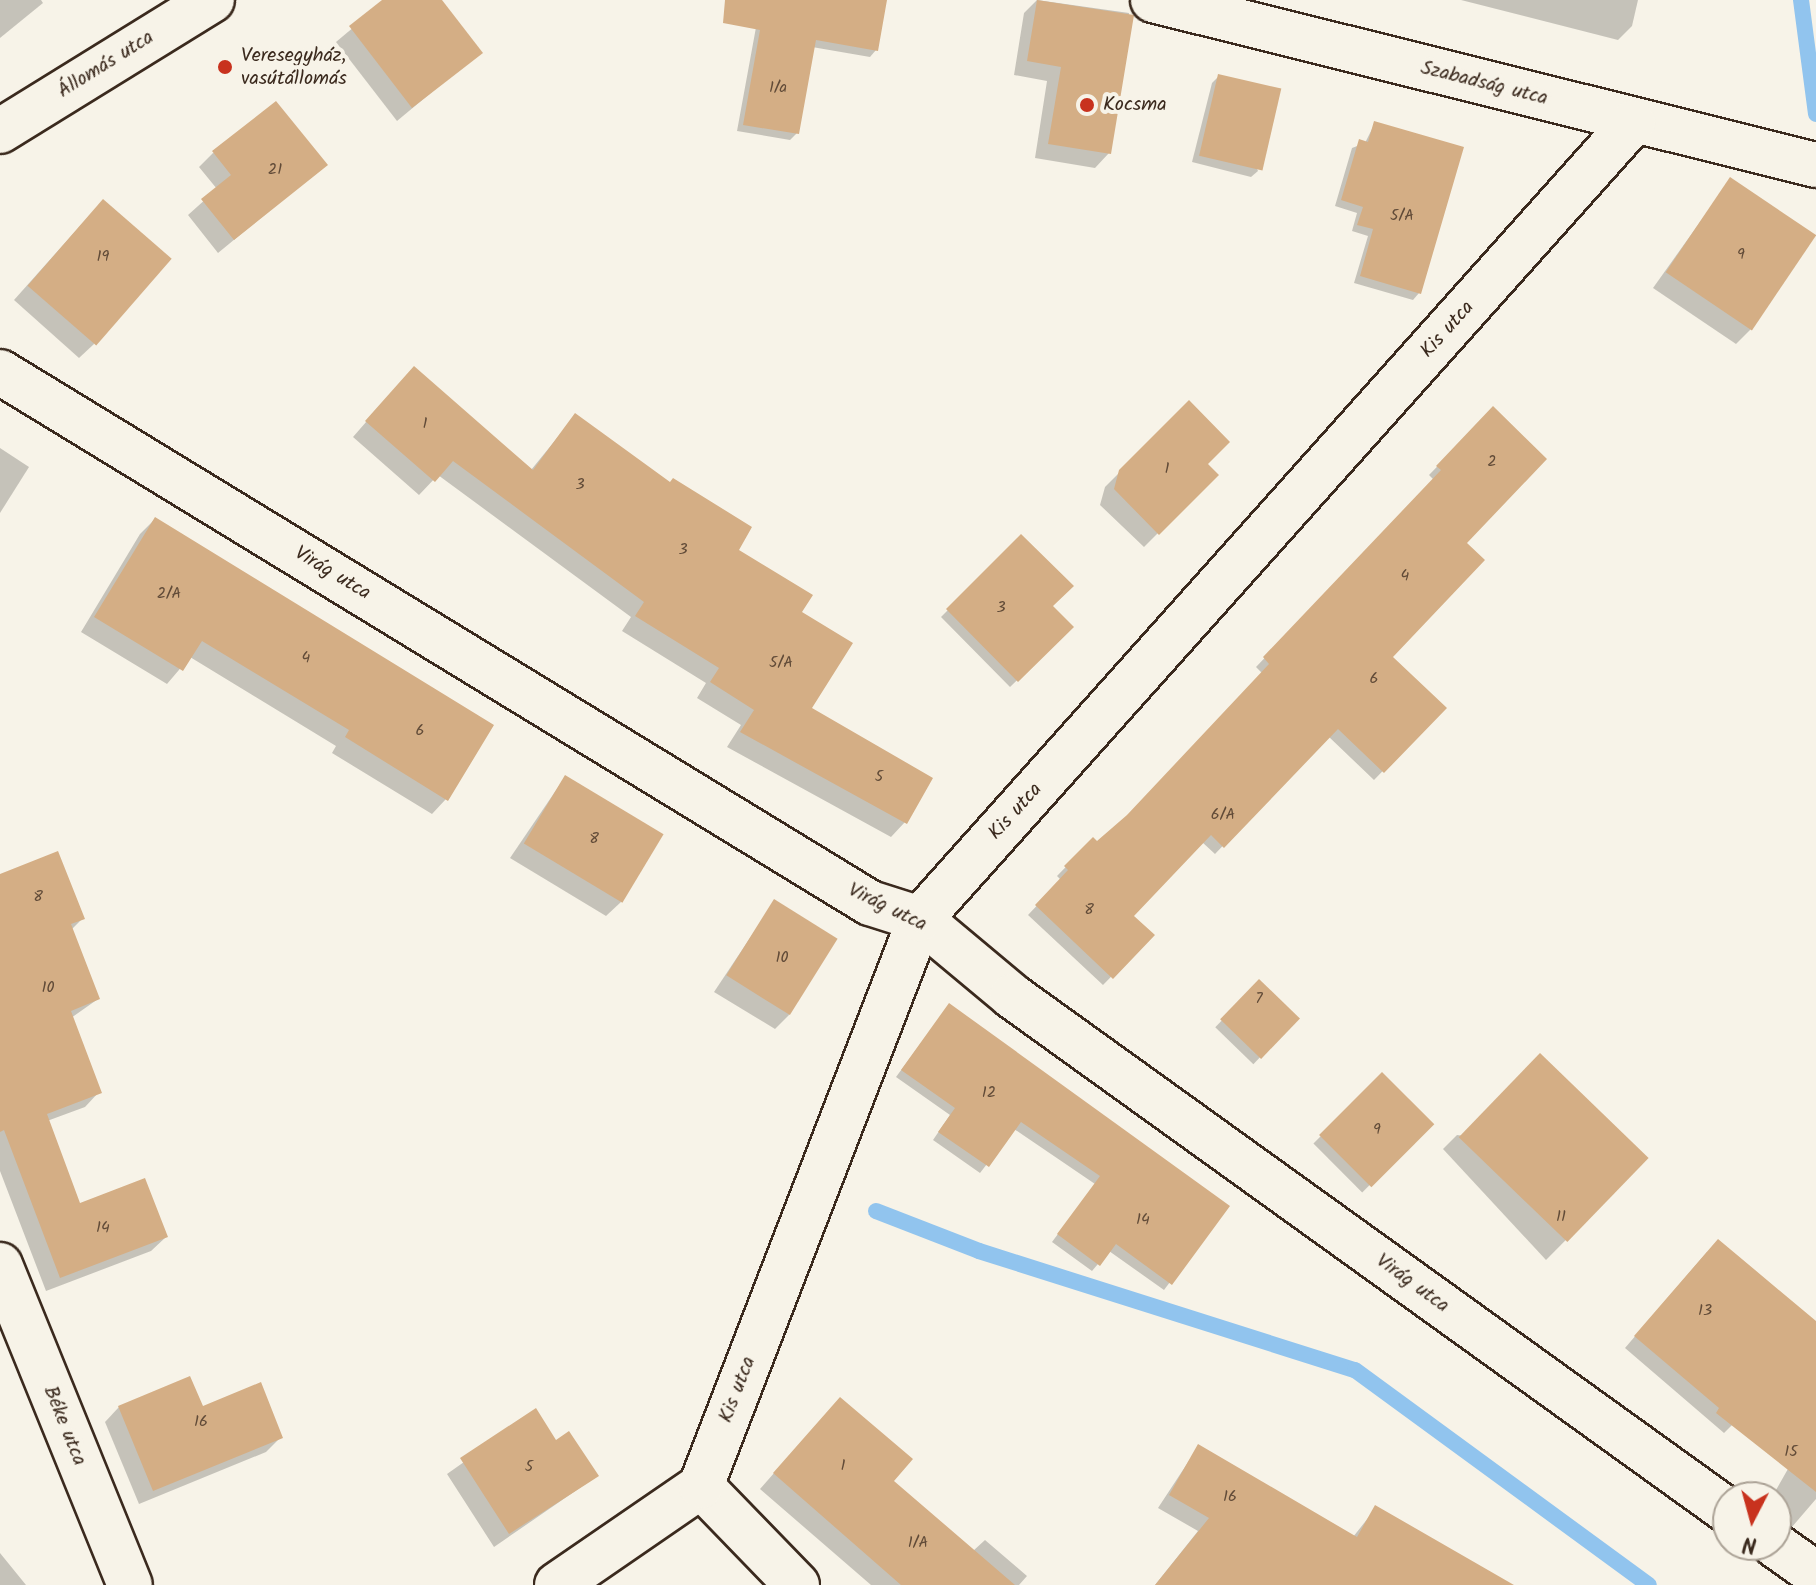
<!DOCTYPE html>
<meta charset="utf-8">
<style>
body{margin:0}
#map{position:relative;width:1816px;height:1585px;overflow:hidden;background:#f7f3e8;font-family:Kalam,sans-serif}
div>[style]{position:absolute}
.shadow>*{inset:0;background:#0003;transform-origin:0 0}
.stream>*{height:16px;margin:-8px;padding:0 8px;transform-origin:8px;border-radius:8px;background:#91c4ee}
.building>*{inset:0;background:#d4ae85;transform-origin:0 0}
.roads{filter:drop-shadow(2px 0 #3b2a1e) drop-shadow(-2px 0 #3b2a1e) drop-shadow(0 2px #3b2a1e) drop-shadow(0 -2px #3b2a1e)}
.minor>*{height:44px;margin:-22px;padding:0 22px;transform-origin:22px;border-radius:22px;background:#f7f3e8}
.dots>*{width:22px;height:22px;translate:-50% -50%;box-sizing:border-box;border:4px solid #f7f3e8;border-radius:50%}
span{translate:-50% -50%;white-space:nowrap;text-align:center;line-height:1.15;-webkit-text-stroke:8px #f7f3e8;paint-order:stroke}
.number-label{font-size:16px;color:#614b38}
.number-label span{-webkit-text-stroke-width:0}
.poi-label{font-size:20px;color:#3b2a1e}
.left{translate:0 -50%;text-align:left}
.street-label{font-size:20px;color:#3b2a1e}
.north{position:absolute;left:1712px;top:1481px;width:80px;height:80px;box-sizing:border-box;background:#f7f3e8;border:2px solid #aca397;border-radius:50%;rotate:186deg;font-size:22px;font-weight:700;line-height:32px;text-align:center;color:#3b2a1e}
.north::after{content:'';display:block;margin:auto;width:28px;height:36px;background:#c8321e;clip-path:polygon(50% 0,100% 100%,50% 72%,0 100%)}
</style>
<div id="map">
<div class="shadow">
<i style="clip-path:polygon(0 0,41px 0,43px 3px,0 38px)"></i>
<i style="clip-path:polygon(386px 0,439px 0,480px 52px,397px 121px,336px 42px)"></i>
<i style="clip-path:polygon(761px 0,885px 0,876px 50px,870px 57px,812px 47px,797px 133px,790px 140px,737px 131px)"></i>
<i style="clip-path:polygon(1037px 0,1129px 13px,1109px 153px,1095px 168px,1035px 158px,1047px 81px,1014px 75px,1024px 13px)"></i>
<i style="clip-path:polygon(1461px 0,1638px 0,1632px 26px,1618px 40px)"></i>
<i style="clip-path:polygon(1219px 76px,1258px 171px,1251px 177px,1192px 162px,1212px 83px)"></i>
<i style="clip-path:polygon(1375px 123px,1419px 293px,1413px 300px,1354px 283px,1368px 236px,1352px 231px,1357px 213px,1335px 206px,1352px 148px,1365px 143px)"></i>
<i style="clip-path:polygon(213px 153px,325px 165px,218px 253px,188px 215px,217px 189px,199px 167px)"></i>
<i style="clip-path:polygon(1730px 180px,1751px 329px,1736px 344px,1653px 288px)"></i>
<i style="clip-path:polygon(89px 216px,94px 344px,79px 358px,14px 300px)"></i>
<i style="clip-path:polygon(400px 383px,531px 470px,575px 416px,736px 550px,800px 612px,809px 709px,905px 822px,891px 837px,727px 747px,741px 725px,697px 698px,706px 683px,622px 631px,631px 617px,438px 475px,419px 495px,353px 437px)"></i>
<i style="clip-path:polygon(1189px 403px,1206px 464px,1216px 475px,1144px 547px,1100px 505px,1105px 487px)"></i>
<i style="clip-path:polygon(1493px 409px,1465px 543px,1390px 657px,1444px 708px,1374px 780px,1328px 736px,1215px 854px,1202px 842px,1131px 916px,1152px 935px,1103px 985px,1028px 915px,1061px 880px,1057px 876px,1093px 839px,1097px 844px,1125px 819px,1262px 673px,1256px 667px,1434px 480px,1429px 475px)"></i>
<i style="clip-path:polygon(0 448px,29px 467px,0 513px)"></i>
<i style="clip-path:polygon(155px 519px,446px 799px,432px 814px,332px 753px,336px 746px,190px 657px,167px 684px,81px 632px,140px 534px)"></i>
<i style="clip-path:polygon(1021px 537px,1051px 606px,1071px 627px,1010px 687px,941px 617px)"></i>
<i style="clip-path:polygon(565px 777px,621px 902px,606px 916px,510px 858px)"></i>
<i style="clip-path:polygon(0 876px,82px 919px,71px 930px,98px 999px,71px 1018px,99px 1092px,85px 1107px,47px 1121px,78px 1205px,166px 1237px,151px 1251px,46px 1291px,0 1171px)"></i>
<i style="clip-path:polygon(774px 902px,789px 1015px,775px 1029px,714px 992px)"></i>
<i style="left:1259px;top:982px;width:53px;height:63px;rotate:44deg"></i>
<i style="clip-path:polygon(949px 1005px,1227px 1206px,1164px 1290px,1109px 1251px,1092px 1271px,1052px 1242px,1095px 1184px,1014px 1129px,980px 1173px,933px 1140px,950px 1115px,896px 1077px)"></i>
<i style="left:1382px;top:1075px;width:69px;height:97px;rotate:45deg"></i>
<i style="clip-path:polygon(1457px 1135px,1646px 1159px,1546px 1260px,1443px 1149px)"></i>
<i style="clip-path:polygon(1707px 1252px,1816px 1324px,1816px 1499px,1779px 1542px,1776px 1497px,1772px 1497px,1814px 1423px,1735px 1422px,1724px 1433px,1625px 1348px)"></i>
<i style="clip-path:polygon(119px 1407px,202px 1409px,281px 1437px,266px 1452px,139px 1504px,105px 1422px)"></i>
<i style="clip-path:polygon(536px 1411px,556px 1442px,597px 1476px,494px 1547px,447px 1474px)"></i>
<i style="clip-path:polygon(826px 1414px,891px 1481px,973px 1551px,985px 1540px,1027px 1576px,1019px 1585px,871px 1585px,760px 1489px)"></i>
<i style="clip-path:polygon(1198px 1447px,1353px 1537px,1376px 1508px,1510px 1585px,1155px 1585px,1198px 1531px,1158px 1508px)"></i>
<i style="clip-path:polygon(0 1553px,26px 1585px,0 1585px)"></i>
</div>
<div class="stream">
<i style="left:1801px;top:0;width:115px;rotate:82.5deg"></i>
<i style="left:876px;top:1211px;width:110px;rotate:21.2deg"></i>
<i style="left:979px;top:1251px;width:394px;rotate:17.6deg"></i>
<i style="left:1355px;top:1370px;width:364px;rotate:36.2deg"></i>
</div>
<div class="building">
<i style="clip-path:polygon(382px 0,442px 0,483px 53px,412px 108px,349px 26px)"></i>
<i style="clip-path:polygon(725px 0,887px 0,878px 51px,816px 40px,799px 134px,743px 125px,760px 30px,723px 23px)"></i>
<i style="clip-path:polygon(1037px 0,1134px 15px,1111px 154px,1048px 144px,1061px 67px,1027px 61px)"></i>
<i style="left:1218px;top:74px;width:65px;height:84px;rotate:13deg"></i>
<i style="clip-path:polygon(276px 101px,328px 165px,234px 240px,201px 199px,231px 175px,212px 151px)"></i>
<i style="clip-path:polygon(1374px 121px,1464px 147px,1421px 294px,1360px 276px,1373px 229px,1357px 225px,1363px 207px,1341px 200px,1359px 139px,1368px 142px)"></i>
<i style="left:1730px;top:177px;width:104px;height:115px;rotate:34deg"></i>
<i style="left:103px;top:199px;width:91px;height:115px;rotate:41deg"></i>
<i style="clip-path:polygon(414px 366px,533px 470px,575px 413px,670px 482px,673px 478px,752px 527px,739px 550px,813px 595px,802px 612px,853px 643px,812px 708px,933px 778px,907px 824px,740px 732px,754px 710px,710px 682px,719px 668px,635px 616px,644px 602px,453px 461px,435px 482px,365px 421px)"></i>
<i style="clip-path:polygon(1189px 400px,1230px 442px,1208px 464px,1219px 475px,1159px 535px,1114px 489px,1119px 470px)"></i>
<i style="clip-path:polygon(1493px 406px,1547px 459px,1467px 543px,1485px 560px,1393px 657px,1447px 708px,1384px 773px,1338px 729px,1224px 848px,1211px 835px,1134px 916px,1155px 935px,1113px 979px,1035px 905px,1068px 870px,1064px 866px,1093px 837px,1097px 841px,1127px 815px,1269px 664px,1263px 657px,1441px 470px,1436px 466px)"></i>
<i style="clip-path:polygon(155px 517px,494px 725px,448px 801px,345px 737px,349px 730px,202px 641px,183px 671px,94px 617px)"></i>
<i style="clip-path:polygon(1021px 534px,1074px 586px,1053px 606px,1074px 627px,1018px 682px,946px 609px)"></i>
<i style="left:565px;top:775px;width:115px;height:80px;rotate:31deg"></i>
<i style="clip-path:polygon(58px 851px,85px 919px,71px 924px,100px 999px,71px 1011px,102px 1093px,47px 1114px,80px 1203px,145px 1178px,168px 1237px,60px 1278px,4px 1130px,0 1132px,0 874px)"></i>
<i style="left:774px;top:899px;width:75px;height:90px;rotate:32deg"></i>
<i style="left:1259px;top:979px;width:57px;height:56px;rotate:44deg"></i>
<i style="clip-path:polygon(949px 1003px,1230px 1206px,1172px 1285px,1116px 1244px,1100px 1266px,1057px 1234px,1100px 1176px,1021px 1122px,989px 1167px,938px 1132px,955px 1108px,901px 1070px)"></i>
<i style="left:1540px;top:1053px;width:151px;height:117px;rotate:44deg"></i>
<i style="left:1382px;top:1072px;width:74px;height:89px;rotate:45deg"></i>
<i style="clip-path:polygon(1718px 1239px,1816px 1321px,1816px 1492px,1716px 1413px,1719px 1408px,1634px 1336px)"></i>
<i style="clip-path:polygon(190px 1376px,203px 1406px,261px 1382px,283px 1438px,153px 1491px,118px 1406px)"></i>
<i style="clip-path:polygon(840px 1397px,913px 1459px,894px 1481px,1015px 1585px,901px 1585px,773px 1473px)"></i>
<i style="clip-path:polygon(536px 1408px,556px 1440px,569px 1431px,599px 1476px,509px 1534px,460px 1458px)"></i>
<i style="clip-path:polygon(1198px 1444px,1357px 1537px,1375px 1505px,1514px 1585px,1155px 1585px,1209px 1518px,1169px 1495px)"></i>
</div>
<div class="roads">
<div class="minor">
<i style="left:1153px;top:0;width:683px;rotate:13.98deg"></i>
<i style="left:0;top:131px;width:249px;rotate:-31.7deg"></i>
<i style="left:0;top:372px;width:1019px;rotate:31.4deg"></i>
<i style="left:870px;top:903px;width:52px;rotate:17.7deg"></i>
<i style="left:920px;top:919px;width:120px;rotate:39.9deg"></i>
<i style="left:1012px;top:996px;width:882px;rotate:35.73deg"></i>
<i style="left:0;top:1265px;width:345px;rotate:67.9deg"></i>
<i style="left:701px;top:1486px;width:138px;rotate:45.9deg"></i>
<i style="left:1775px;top:1545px;width:50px;rotate:35.3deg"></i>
<i style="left:557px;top:1585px;width:175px;rotate:-34.5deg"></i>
<i style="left:701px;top:1486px;width:608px;rotate:-68.88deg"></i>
<i style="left:920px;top:919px;width:1069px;rotate:-48.18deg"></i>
</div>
</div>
<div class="dots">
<i style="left:225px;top:67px;background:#c8321e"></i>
<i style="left:1087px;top:105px;background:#c8321e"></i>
</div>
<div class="number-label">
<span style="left:778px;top:88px">1/a</span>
<span style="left:275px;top:170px">21</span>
<span style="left:1402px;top:216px">5/A</span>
<span style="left:1741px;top:255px">9</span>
<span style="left:103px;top:257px">19</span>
<span style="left:425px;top:424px">1</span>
<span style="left:1492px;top:462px">2</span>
<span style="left:1167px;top:469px">1</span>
<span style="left:580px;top:485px">3</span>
<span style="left:683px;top:550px">3</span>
<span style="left:1405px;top:576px">4</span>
<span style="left:169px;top:594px">2/A</span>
<span style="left:1001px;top:608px">3</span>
<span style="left:306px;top:658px">4</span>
<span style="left:781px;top:663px">5/A</span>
<span style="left:1374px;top:679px">6</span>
<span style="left:420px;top:731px">6</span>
<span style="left:879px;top:777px">5</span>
<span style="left:1223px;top:815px">6/A</span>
<span style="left:594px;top:839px">8</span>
<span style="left:38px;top:897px">8</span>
<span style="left:1089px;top:910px">8</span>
<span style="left:782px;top:958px">10</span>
<span style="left:48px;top:988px">10</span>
<span style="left:1259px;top:999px">7</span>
<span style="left:989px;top:1093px">12</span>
<span style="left:1377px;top:1130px">9</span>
<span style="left:1561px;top:1217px">11</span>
<span style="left:1143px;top:1220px">14</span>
<span style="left:103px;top:1228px">14</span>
<span style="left:1705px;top:1311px">13</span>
<span style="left:201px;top:1422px">16</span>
<span style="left:1791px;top:1452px">15</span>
<span style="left:843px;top:1466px">1</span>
<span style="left:529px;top:1467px">5</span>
<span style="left:1230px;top:1497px">16</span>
<span style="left:918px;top:1543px">1/A</span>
</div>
<div class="poi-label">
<span class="left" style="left:241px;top:68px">Veresegyház,<br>vasútállomás</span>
<span class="left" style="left:1103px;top:105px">Kocsma</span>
</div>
<div class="street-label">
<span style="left:106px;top:65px;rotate:-32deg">Állomás utca</span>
<span style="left:1484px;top:84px;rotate:14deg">Szabadság utca</span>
<span style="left:1448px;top:330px;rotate:-48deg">Kis utca</span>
<span style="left:332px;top:574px;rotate:31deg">Virág utca</span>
<span style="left:1016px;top:812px;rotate:-48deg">Kis utca</span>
<span style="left:887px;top:908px;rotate:26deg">Virág utca</span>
<span style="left:1412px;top:1284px;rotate:36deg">Virág utca</span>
<span style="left:738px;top:1390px;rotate:-69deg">Kis utca</span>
<span style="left:64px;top:1426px;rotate:68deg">Béke utca</span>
</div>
<div class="north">N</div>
</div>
